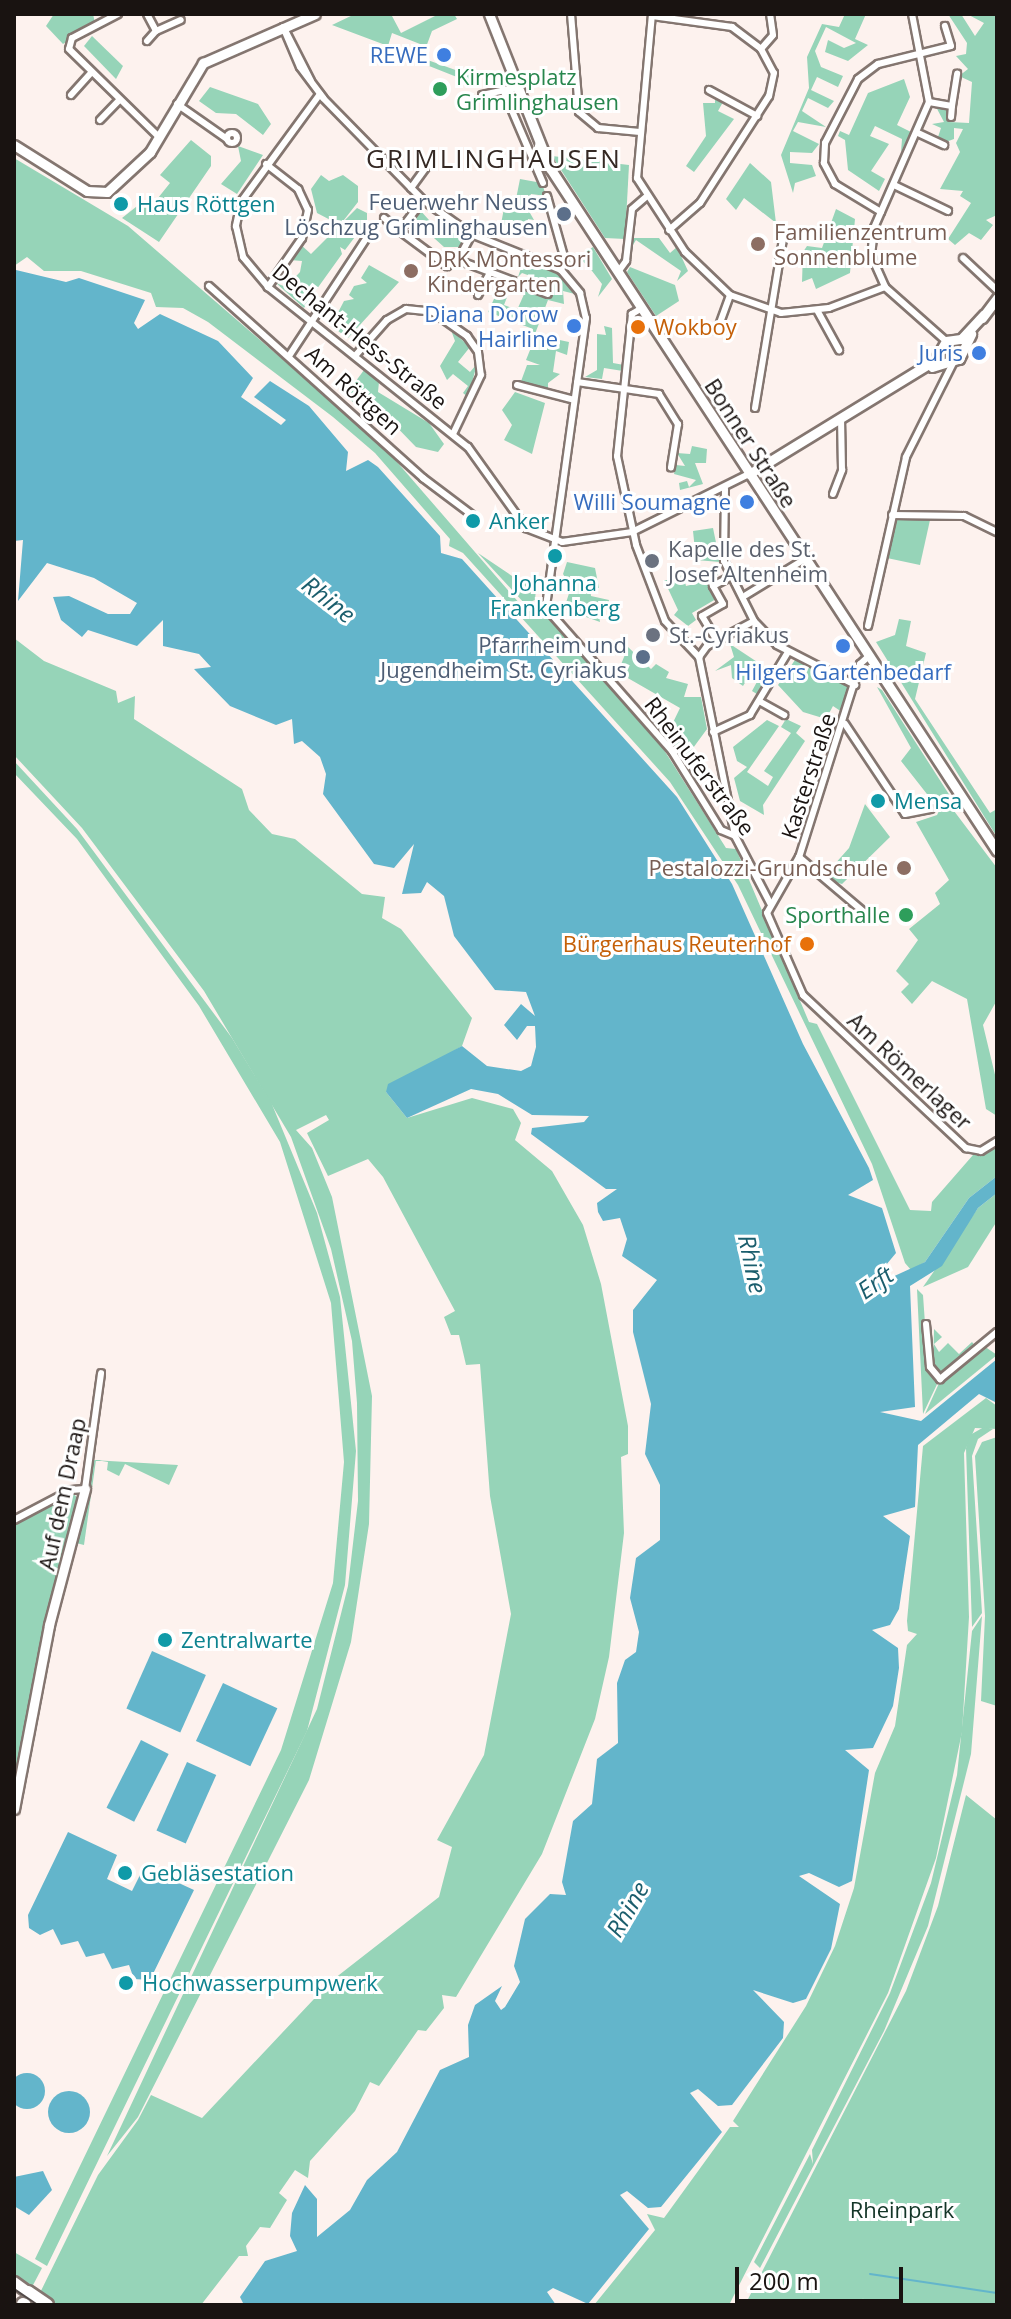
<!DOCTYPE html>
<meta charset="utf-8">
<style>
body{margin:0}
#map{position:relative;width:1011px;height:2319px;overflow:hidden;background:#fdf2ee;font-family:"Open Sans",sans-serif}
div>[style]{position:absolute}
.green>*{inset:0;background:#96d4b8}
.water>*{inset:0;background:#63b5cb;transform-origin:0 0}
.round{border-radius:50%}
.stream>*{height:2px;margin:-1px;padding:0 1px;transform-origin:1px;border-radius:1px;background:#63b5cb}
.roads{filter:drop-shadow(2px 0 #847670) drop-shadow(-2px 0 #847670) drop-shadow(0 2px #847670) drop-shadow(0 -2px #847670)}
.street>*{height:6px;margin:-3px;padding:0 3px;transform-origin:3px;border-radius:3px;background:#fff}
.street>.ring{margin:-3px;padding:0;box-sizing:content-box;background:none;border:6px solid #fff;border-radius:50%}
.secondary>*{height:9px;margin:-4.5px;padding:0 4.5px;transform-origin:4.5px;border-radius:4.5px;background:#fff}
.primary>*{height:10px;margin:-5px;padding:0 5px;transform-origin:5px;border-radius:5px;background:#fff}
.highway>*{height:12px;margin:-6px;padding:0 6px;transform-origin:6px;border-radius:6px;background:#fff}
.tram>*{height:2px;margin:-1px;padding:0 1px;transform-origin:1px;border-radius:1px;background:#534b49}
.dots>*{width:22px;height:22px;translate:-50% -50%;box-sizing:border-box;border:4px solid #fff;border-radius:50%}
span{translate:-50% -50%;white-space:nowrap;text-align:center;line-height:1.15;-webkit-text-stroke:6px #fff;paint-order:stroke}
.shop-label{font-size:22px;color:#366cbe}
.right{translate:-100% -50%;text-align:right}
.leisure-label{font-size:22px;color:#27864d}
.left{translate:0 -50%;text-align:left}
.service-label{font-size:22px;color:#4e5e75}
.culture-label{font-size:22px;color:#0d838f}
.education-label{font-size:22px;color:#785e54}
.food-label{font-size:22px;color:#c56008}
.street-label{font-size:22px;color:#191311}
.worship-label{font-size:22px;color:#5b616d}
.park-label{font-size:22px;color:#133527}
.water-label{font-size:24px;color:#1b5e6d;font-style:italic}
.quarter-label{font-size:26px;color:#352924;letter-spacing:2px}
.frame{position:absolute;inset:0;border:16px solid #191311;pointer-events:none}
.scale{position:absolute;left:735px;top:2267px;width:168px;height:36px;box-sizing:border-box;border:4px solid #191311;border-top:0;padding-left:10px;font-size:24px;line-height:28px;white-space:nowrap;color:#191311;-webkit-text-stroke:6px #fff;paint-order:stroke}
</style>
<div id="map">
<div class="green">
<i style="clip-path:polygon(54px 14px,93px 14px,95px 23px,63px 44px,46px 26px)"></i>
<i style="clip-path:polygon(355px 14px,392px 16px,401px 33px,439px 14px,454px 14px,457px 19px,432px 31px,422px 58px,475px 77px,477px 85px,414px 60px,420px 44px,392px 33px,388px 46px,332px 25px)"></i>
<i style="clip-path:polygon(845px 14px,866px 14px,855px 39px,868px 45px,848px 61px,825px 52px,828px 40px,844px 48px,856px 43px,826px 27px,815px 51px,821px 67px,843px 76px,838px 87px,817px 77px,811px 90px,834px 101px,828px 108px,808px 98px,802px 111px,826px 127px,798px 122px,793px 131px,819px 144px,812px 153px,790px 152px,790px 163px,812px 165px,816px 176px,795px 183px,793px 193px,781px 155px,809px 88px,807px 57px,822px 24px,839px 27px)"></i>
<i style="clip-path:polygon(948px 14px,961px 14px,975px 36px,984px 23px,967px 14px,997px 14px,997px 215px,986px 220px,993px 225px,981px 240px,969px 233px,955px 245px,948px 239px,971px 203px,960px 196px,963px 191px,940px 189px,960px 152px,956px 143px,963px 129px,954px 128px,954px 139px,943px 143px,937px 140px,941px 128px,932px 124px,944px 122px,935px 105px,950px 110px,949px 122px,969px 123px,972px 82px,959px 76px,968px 69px,956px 56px,966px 54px,967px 43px)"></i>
<i style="clip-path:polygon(92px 36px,123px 66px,116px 79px,84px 46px)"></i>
<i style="clip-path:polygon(904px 79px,910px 97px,897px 125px,911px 132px,901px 152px,902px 139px,875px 126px,870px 136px,889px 144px,871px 171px,885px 179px,879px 191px,848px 170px,845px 140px,838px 136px,840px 131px,849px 135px,868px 93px)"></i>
<i style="clip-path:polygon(210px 87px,258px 104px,271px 124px,263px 135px,236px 114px,216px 113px,199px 101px)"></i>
<i style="clip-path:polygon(715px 97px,723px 102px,718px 111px,734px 119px,694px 172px,686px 166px,706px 136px,703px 103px,715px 103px)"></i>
<i style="clip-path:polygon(191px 140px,211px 156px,211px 166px,159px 242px,122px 218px,141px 203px,150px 208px,170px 183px,160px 175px)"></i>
<i style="clip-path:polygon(238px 146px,263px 155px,237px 194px,221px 184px,241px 161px)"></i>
<i style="clip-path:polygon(552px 156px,629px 165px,625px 239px,605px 238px)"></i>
<i style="clip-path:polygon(14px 158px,128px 226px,384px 447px,527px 612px,540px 607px,659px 742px,726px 848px,736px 849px,809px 1022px,817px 1024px,910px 1210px,931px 1211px,932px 1202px,973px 1155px,997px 1144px,997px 1176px,969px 1198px,925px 1262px,911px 1270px,905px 1263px,872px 1164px,738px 885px,670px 782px,463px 553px,449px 546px,450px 539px,375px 453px,333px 417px,208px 322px,183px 308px,156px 307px,151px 293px,81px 271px,44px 271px,27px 257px,14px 266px)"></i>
<i style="clip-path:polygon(750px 163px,771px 182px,776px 223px,744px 198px,736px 210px,726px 199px)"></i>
<i style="clip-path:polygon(321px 175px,329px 181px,343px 175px,358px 186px,358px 202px,340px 225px,317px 213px,311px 189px)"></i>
<i style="clip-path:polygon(520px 179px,542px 183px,546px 196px,531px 194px,526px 206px,534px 220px,528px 219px,526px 229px,501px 224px,505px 203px,515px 204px)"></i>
<i style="clip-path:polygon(357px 208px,367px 213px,367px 221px,345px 250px,340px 247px,342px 254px,314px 293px,307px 292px,311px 296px,304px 308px,276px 283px,286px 287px,300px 272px,302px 261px,290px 260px,300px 244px,311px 254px)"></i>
<i style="clip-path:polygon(419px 209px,439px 231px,443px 227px,467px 241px,463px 247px,444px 247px,414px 220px,409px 222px)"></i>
<i style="clip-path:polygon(836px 209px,855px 219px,850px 273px,816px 289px,812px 278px,802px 282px,803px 252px,807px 246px,822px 248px)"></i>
<i style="clip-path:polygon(633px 238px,659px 238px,670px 253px,677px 247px,688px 271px,677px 281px,681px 271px,636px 240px,633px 245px)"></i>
<i style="clip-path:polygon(593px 247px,612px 279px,598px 297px,602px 284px,589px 267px,580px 259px,574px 266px,570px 262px)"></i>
<i style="clip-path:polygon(523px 262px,557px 273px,575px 294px,563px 291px,564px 304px,548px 300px,533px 339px,533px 329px,488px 312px,499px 288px,509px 292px,504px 305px,517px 310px,526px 290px,551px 294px,550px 283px,522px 273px,518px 277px)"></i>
<i style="clip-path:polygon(369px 265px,399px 282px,348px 338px,331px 326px,344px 301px,354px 299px,349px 295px,354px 286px,367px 283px,361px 278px)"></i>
<i style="clip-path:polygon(630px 267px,675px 285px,679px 301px,656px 316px,627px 272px)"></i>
<i style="clip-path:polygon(604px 326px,612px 328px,613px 363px,624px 365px,623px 371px,604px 368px,602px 379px,585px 377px,597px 370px,597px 334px,606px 335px)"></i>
<i style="clip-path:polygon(451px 330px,470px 347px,458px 362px,470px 372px,477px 364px,468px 397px,463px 393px,468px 386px,453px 374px,447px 380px,440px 366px,455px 341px)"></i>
<i style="clip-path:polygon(536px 335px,569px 342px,567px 355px,556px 351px,553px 372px,560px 374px,548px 383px,548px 393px,520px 384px,527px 365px,540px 365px,526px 360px)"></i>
<i style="clip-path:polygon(364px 370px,379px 382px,378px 392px,429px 423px,444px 444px,438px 452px,416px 447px,385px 415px,372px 406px,368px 409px,367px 397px,353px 402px,339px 391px,350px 389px)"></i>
<i style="clip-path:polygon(515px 392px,545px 403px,532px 454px,504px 440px,512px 425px,502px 410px)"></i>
<i style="clip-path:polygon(692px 446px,707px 449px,706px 463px,695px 463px,703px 484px,680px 490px,679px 483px,687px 481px,689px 487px,696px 480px,674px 474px,676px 465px,685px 466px,677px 453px,690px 454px)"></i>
<i style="clip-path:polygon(898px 517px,930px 520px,920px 565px,887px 558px)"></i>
<i style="clip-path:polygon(713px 528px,720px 562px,696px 560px,693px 531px)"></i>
<i style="clip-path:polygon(478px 553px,515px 578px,537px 578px,535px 600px,525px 604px)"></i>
<i style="clip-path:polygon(567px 562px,595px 568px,599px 588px,590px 587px,591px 596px,609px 600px,608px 606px,597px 605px,600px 622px,564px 609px,571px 587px,563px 574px)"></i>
<i style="clip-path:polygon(682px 570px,686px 586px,698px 583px,695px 570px,719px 573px,709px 586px,716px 599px,692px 613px,696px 620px,688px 626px,674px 615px,678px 610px,664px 580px,680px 580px)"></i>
<i style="clip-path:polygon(899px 619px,911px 621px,906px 646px,926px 653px,915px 699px,990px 813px,997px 809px,997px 837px,876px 642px,895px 635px)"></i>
<i style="clip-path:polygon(14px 638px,44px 661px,116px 691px,118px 703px,135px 696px,134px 719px,242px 789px,249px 810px,272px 834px,295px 839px,362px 894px,385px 897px,382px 918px,401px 929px,472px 1018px,462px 1046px,386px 1092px,407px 1118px,472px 1098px,513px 1109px,521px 1123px,515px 1140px,552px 1171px,583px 1225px,601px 1284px,628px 1426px,628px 1454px,621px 1457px,624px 1533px,609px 1657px,595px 1719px,542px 1854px,456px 1997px,442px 1995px,444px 2008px,426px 2031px,418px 2030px,379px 2086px,370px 2082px,355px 2111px,310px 2161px,308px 2178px,295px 2170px,279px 2193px,287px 2200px,270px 2228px,260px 2227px,246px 2246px,248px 2256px,239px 2256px,201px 2305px,34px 2305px,98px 2175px,138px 2120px,151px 2095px,202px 2118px,330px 1982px,439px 1897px,452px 1847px,437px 1840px,484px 1755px,511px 1614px,490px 1496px,480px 1364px,466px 1365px,459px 1335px,451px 1335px,444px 1317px,455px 1311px,383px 1177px,368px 1159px,328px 1176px,307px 1133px,329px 1120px,326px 1115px,296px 1130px,312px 1148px,332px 1197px,372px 1396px,369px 1524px,351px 1642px,309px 1780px,138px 2117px,107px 2156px,317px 1709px,348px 1586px,358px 1501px,357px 1403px,352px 1341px,331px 1249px,291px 1137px,204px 991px,82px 828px,14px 755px)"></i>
<i style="clip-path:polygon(730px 644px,774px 673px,760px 696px,752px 691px,764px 669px,756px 665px,743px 686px,732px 678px,731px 665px,715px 671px,734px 657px)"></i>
<i style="clip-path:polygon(628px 647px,651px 669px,656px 664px,669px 672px,666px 678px,688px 684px,684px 697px,701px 697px,707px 729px,685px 759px,666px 737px,680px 708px,626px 677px,620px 667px)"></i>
<i style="clip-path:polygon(797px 657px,849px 687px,842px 712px,833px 706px,826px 719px,803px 712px,778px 685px)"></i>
<i style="clip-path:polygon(877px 687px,882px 690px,961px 813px,948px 797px,934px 803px,901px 761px,911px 748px)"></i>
<i style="clip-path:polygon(786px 719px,801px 726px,796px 733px,805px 741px,763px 805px,764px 815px,740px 801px,734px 778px,747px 767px,737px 761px,733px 747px,767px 720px,779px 726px,747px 772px,768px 786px,773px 777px,764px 771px,791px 733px,781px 727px)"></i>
<i style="clip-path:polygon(14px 761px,77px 829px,232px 1038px,271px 1102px,317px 1213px,340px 1297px,356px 1451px,345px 1585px,307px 1731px,47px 2266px,35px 2259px,281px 1750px,333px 1583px,344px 1462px,331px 1303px,280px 1142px,199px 1006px,77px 839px,14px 773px)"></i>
<i style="clip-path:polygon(945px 799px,997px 868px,997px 1000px,983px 1025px,997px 1083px,997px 1116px,986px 1109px,967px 999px,932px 981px,912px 1004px,901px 992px,909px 984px,896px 971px,918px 940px,909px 929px,940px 904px,935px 893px,949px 880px,916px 822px,937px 815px)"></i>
<i style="clip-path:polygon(865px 804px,890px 837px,842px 884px,835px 882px,826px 874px,849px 848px)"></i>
<i style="clip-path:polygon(997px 1193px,997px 1221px,968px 1267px,923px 1287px,978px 1208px)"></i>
<i style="clip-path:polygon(917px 1289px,923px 1295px,928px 1366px,939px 1380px,923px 1414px)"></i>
<i style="clip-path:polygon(934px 1329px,942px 1337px,934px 1344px,939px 1352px,948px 1343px,959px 1354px,972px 1342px,977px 1348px,945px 1377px,933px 1373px)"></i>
<i style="clip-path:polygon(984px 1346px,997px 1355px,925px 1414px,940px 1381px)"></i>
<i style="clip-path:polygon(986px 1398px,997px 1406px,997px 1429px,975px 1428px,964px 1453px,969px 1617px,962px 1732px,936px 1858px,888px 1993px,729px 2305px,594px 2305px,655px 2230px,647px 2214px,664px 2218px,730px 2127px,739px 2127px,733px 2121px,806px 2006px,835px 1946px,854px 1888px,875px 1773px,895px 1726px,907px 1645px,917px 1634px,908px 1631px,907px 1621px,923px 1446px)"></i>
<i style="clip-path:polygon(984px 1427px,993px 1429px,978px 1439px,972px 1456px,982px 1613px,972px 1627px,966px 1448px,970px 1435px)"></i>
<i style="clip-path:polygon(997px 1437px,997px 1706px,981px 1701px,985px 1616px,975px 1456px,982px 1442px)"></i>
<i style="clip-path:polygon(92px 1460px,178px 1465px,169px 1485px,125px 1464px,119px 1476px,107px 1470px,108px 1462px,96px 1460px,84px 1545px,76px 1543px)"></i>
<i style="clip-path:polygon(73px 1493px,79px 1500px,14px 1793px,14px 1521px)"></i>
<i style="clip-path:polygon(982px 1616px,971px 1754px,928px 1926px,884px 2031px,760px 2268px,754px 2262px,810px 2154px,813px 2164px,812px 2150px,890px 1993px,931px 1883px,957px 1775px,972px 1631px)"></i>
<i style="clip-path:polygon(966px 1795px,997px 1820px,997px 2305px,864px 2305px,863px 2298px,862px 2305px,745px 2305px,906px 1991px,938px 1906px)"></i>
<i style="clip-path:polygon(14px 2252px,42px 2268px,32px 2287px,14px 2280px)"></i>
</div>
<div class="water">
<i style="clip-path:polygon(16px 270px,66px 282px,79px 278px,145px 300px,134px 323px,138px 329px,160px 314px,218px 341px,253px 378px,241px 397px,281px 425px,286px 420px,254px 397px,270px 381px,309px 406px,348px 452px,346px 471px,368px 460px,378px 467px,440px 536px,441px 553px,462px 559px,677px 797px,732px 884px,803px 1044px,869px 1168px,873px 1180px,848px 1195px,882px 1208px,896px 1253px,866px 1289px,925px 1262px,969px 1198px,997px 1176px,997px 1193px,978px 1208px,942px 1266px,910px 1286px,915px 1407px,880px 1412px,921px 1421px,997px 1359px,997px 1403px,979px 1394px,918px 1445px,915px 1507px,883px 1516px,910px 1536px,899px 1609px,890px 1625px,872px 1630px,898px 1648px,899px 1668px,893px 1706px,873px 1748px,845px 1750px,869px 1770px,852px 1881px,839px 1887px,809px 1873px,799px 1876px,840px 1904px,831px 1949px,806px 1999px,793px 2003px,753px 1990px,784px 2022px,783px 2038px,732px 2105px,718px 2106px,698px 2089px,690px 2093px,722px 2132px,661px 2207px,648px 2208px,627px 2191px,620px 2195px,649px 2229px,588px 2304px,553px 2288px,547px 2292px,556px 2305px,244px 2305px,240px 2297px,265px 2261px,297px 2251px,290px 2236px,292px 2213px,305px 2185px,317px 2199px,317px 2237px,350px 2210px,367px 2180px,397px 2152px,440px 2070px,469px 2057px,468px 2025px,475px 2005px,502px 1986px,495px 2001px,501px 2010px,505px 2007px,520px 1982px,514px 1966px,525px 1919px,550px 1894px,566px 1895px,562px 1882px,573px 1821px,592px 1804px,597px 1759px,618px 1743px,617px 1683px,625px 1660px,636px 1652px,639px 1632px,630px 1598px,636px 1558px,660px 1540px,660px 1485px,645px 1454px,651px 1404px,633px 1332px,633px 1310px,657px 1280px,622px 1256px,627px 1239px,620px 1218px,603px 1221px,598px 1212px,597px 1203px,617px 1189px,606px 1189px,531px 1134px,532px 1128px,584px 1122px,589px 1116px,532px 1115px,498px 1094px,471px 1089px,407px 1118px,386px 1092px,388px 1084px,462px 1046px,487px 1066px,521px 1071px,531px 1066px,536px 1047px,535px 1026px,527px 1026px,517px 1040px,504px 1025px,521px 1004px,535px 1016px,526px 992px,495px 990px,454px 936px,444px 896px,427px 882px,421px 893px,402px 894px,414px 844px,394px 868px,374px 864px,323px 794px,326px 774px,320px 757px,302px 741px,294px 744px,292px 719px,276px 725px,230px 706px,194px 669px,211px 667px,199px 654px,163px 646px,163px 620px,137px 646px,88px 630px,82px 637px,61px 620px,53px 597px,69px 596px,108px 614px,130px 614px,137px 603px,94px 578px,47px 563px,18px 601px,23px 540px,14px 541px)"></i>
<i style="left:152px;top:1651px;width:59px;height:63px;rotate:24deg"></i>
<i style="left:223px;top:1683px;width:60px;height:64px;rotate:25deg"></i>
<i style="left:141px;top:1740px;width:31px;height:76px;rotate:27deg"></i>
<i style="left:187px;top:1762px;width:32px;height:75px;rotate:24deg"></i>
<i style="clip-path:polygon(68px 1832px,117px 1855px,107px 1879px,132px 1891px,144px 1867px,194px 1890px,150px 1980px,134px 1979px,129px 1965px,112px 1969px,104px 1953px,86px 1957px,78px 1941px,61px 1945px,53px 1929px,40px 1935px,29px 1928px,28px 1915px)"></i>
<i class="round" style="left:9px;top:2073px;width:36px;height:36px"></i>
<i class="round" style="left:48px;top:2091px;width:42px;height:42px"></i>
<i style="clip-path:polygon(43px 2171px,52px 2190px,29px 2215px,14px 2206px,14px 2177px)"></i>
</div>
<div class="stream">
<i style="left:870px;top:2274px;width:128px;rotate:8.5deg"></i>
</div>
<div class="roads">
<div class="street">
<i style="left:118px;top:14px;width:52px;rotate:152.4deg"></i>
<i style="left:72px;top:38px;width:11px;rotate:105deg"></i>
<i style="left:69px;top:49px;width:126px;rotate:44.4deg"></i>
<i style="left:147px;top:14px;width:19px;rotate:62deg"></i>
<i style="left:156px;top:31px;width:27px;rotate:-24deg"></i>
<i style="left:571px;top:14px;width:98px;rotate:85.3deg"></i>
<i style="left:579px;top:112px;width:25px;rotate:40deg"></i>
<i style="left:598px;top:128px;width:42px;rotate:5.4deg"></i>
<i style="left:652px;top:14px;width:165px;rotate:95.2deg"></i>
<i style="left:637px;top:178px;width:88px;rotate:57deg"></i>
<i style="left:685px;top:252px;width:62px;rotate:43.7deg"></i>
<i style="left:730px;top:295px;width:54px;rotate:19.4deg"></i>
<i style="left:781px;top:313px;width:48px;rotate:-5.9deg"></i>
<i style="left:829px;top:308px;width:60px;rotate:-20.6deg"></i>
<i style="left:912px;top:14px;width:90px;rotate:79.1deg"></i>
<i style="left:929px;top:102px;width:137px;rotate:113.6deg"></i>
<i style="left:874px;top:228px;width:27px;rotate:96deg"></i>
<i style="left:871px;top:255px;width:35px;rotate:66deg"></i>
<i style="left:885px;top:287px;width:81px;rotate:41.5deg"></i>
<i style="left:652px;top:16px;width:81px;rotate:7.8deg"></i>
<i style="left:732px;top:27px;width:36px;rotate:37deg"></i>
<i style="left:761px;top:49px;width:27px;rotate:62deg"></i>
<i style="left:774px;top:73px;width:24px;rotate:102deg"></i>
<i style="left:769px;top:96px;width:127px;rotate:122.8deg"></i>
<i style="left:700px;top:203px;width:41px;rotate:138.9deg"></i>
<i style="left:283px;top:27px;width:43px;rotate:67deg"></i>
<i style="left:300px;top:67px;width:39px;rotate:53deg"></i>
<i style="left:323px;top:98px;width:143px;rotate:45.6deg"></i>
<i style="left:423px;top:200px;width:59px;rotate:35.3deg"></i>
<i style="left:471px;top:234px;width:97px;rotate:21.8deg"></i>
<i style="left:561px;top:270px;width:30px;rotate:50deg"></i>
<i style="left:580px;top:293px;width:26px;rotate:77deg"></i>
<i style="left:586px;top:318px;width:293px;rotate:97.9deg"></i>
<i style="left:546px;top:608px;width:191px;rotate:48.6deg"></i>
<i style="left:672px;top:751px;width:93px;rotate:58.2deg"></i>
<i style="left:721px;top:830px;width:15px;rotate:23deg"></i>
<i style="left:735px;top:836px;width:76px;rotate:62.4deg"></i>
<i style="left:284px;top:28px;width:59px;rotate:63deg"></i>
<i style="left:147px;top:41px;width:13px;rotate:-48deg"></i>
<i style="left:761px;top:49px;width:18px;rotate:-49deg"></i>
<i style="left:773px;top:35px;width:21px;rotate:-98deg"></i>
<i style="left:709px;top:90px;width:55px;rotate:28.4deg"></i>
<i style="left:504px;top:92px;width:99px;rotate:66.8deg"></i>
<i style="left:320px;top:94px;width:134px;rotate:126.2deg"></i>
<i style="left:241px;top:202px;width:25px;rotate:102deg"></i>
<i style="left:236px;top:226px;width:32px;rotate:77deg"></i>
<i style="left:243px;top:257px;width:39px;rotate:50deg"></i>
<i style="left:268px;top:287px;width:256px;rotate:38.7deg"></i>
<i style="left:468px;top:447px;width:100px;rotate:54.4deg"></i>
<i style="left:526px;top:528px;width:39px;rotate:21deg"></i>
<i style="left:562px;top:542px;width:71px;rotate:-8.1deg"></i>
<i style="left:632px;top:532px;width:131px;rotate:-26.4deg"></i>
<i style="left:71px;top:95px;width:30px;rotate:-48deg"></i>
<i style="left:482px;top:95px;width:34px;rotate:-12deg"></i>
<i style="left:929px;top:102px;width:23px;rotate:10deg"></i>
<i style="left:952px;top:106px;width:11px;rotate:95deg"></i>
<i style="left:177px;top:104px;width:61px;rotate:35deg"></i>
<i style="left:952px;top:106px;width:33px;rotate:-81deg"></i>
<i style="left:100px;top:120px;width:28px;rotate:-46deg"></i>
<i class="ring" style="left:227px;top:133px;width:4px;height:4px"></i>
<i style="left:918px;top:133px;width:29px;rotate:25deg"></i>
<i style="left:266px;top:164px;width:41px;rotate:38deg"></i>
<i style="left:298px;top:189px;width:23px;rotate:65deg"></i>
<i style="left:308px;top:210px;width:29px;rotate:102deg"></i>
<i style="left:302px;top:238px;width:60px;rotate:124.8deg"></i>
<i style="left:894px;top:185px;width:60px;rotate:25.7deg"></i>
<i style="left:411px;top:188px;width:36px;rotate:-54deg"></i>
<i style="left:547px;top:196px;width:66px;rotate:74.3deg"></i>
<i style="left:565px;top:260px;width:11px;rotate:112deg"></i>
<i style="left:423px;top:200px;width:39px;rotate:127deg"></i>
<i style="left:400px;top:231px;width:59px;rotate:36.7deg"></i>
<i style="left:447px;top:266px;width:13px;rotate:-29deg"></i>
<i style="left:458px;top:260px;width:30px;rotate:-62deg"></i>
<i style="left:881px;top:212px;width:54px;rotate:-148.7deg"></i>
<i style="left:835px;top:184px;width:24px;rotate:-118deg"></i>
<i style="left:824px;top:163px;width:20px;rotate:-87deg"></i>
<i style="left:825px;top:143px;width:72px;rotate:-62.7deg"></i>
<i style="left:858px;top:79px;width:25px;rotate:-37deg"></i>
<i style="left:878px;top:64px;width:75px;rotate:-13.9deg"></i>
<i style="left:951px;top:46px;width:21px;rotate:-107deg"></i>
<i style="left:384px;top:218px;width:21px;rotate:39deg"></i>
<i style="left:963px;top:258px;width:47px;rotate:43.3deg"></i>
<i style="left:458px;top:260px;width:96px;rotate:20.7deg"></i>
<i style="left:618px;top:272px;width:14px;rotate:-54deg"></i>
<i style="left:626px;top:261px;width:52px;rotate:-83.4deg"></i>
<i style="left:632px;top:209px;width:18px;rotate:-41deg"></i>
<i style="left:209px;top:286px;width:288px;rotate:41.9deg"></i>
<i style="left:423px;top:478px;width:66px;rotate:37deg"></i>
<i style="left:478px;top:295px;width:24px;rotate:-62deg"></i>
<i style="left:642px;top:308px;width:12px;rotate:149deg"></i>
<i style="left:632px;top:314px;width:143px;rotate:96deg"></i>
<i style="left:617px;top:456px;width:91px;rotate:77.9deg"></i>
<i style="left:636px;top:545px;width:81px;rotate:69.1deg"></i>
<i style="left:665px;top:621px;width:50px;rotate:46.6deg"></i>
<i style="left:817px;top:310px;width:46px;rotate:61.2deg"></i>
<i style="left:717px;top:331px;width:38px;rotate:-70deg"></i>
<i style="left:289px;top:356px;width:153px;rotate:-56.7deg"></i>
<i style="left:355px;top:356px;width:48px;rotate:-48.4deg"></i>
<i style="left:387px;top:320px;width:22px;rotate:-30deg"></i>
<i style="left:406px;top:309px;width:27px;rotate:6deg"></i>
<i style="left:433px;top:312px;width:42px;rotate:35.2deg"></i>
<i style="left:467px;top:336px;width:19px;rotate:55deg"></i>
<i style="left:478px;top:352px;width:23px;rotate:83deg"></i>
<i style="left:481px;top:375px;width:65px;rotate:115.4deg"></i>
<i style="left:577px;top:382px;width:83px;rotate:8.3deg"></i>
<i style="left:659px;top:394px;width:36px;rotate:58deg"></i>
<i style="left:678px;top:424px;width:44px;rotate:99.2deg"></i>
<i style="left:517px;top:385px;width:59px;rotate:14.7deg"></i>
<i style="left:755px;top:408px;width:178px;rotate:-80.6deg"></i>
<i style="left:725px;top:489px;width:72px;rotate:90.8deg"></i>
<i style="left:724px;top:561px;width:67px;rotate:63.4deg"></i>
<i style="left:754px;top:621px;width:33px;rotate:46deg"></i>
<i style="left:777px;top:645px;width:88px;rotate:27.1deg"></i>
<i style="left:833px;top:494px;width:26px;rotate:-69deg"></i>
<i style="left:842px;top:470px;width:50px;rotate:-91.1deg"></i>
<i style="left:892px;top:515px;width:72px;rotate:0.8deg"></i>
<i style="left:964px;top:516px;width:37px;rotate:26deg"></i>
<i style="left:746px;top:595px;width:69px;rotate:-31.4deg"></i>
<i style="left:868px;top:626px;width:173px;rotate:-77.3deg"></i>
<i style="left:906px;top:457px;width:107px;rotate:-63.4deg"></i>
<i style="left:717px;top:641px;width:29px;rotate:-121deg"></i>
<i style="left:702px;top:616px;width:24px;rotate:-30deg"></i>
<i style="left:723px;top:604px;width:21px;rotate:-119deg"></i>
<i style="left:713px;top:586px;width:21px;rotate:-28deg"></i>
<i style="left:869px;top:656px;width:12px;rotate:138deg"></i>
<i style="left:860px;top:664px;width:202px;rotate:107.5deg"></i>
<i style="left:799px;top:857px;width:64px;rotate:119.7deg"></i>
<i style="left:767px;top:913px;width:90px;rotate:66.3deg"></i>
<i style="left:803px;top:995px;width:224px;rotate:43.2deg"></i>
<i style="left:966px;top:1148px;width:15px;rotate:11deg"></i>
<i style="left:981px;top:1151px;width:19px;rotate:-32deg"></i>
<i style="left:699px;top:657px;width:183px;rotate:78.6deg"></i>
<i style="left:699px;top:657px;width:14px;rotate:-54deg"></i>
<i style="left:707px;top:646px;width:53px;rotate:-28deg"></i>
<i style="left:759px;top:701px;width:29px;rotate:29deg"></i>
<i style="left:845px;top:724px;width:108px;rotate:56.3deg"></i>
<i style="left:905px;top:814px;width:26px;rotate:-11deg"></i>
<i style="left:713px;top:732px;width:41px;rotate:-24.7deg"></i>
<i style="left:750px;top:715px;width:74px;rotate:-58.9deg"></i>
<i style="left:799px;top:857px;width:87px;rotate:40.3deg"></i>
<i style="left:926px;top:1324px;width:43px;rotate:84.7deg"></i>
<i style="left:930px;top:1367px;width:16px;rotate:50deg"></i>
<i style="left:940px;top:1379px;width:74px;rotate:-39.5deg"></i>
<i style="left:14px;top:1520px;width:64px;rotate:-27.8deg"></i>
<i style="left:71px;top:1490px;width:14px;rotate:-4deg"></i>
<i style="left:85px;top:1489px;width:117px;rotate:-82.1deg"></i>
</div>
<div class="secondary">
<i style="left:489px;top:14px;width:166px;rotate:68.4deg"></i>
<i style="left:550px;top:168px;width:816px;rotate:56.8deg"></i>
<i style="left:14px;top:145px;width:86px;rotate:32.2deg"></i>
<i style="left:87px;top:191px;width:20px;rotate:3deg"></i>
<i style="left:107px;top:192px;width:59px;rotate:-42.9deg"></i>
<i style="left:150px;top:152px;width:104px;rotate:-59.2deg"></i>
<i style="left:203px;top:63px;width:122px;rotate:-23.6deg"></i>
<i style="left:982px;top:318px;width:25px;rotate:-53deg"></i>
<i style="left:932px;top:367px;width:28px;rotate:-17deg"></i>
<i style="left:959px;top:359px;width:28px;rotate:-64deg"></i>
<i style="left:749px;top:474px;width:218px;rotate:-31.5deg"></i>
<i style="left:935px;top:360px;width:22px;rotate:-60deg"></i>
<i style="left:946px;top:341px;width:15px;rotate:-8deg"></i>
<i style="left:961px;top:339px;width:34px;rotate:-47deg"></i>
<i style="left:14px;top:1809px;width:187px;rotate:-79.2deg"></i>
<i style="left:49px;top:1625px;width:141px;rotate:-75.2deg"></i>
</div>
<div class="primary">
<i style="left:14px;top:2282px;width:17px;rotate:36deg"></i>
</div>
<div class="highway">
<i style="left:28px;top:2292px;width:23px;rotate:34deg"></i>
<i style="left:23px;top:2304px;width:2px;rotate:27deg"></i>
</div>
</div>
<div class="tram">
<i style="left:14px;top:2289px;width:29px;rotate:34deg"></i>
</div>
<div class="dots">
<i style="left:444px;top:55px;background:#3f7fe0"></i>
<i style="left:440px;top:89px;background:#2e9e5b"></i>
<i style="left:121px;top:204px;background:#0f9aa8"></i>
<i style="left:564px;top:214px;background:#5c6f8a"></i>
<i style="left:758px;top:244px;background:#8d6e63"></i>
<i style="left:411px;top:271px;background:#8d6e63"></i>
<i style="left:574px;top:326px;background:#3f7fe0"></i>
<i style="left:638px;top:327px;background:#e8710a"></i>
<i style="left:979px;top:353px;background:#3f7fe0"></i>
<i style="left:747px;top:502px;background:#3f7fe0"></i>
<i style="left:473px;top:521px;background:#0f9aa8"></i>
<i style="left:555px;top:556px;background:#0f9aa8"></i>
<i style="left:652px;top:561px;background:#6b7280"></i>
<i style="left:653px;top:635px;background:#6b7280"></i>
<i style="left:843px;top:646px;background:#3f7fe0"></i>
<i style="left:643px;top:657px;background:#5c6f8a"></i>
<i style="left:878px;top:801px;background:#0f9aa8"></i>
<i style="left:904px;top:868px;background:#8d6e63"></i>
<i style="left:906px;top:915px;background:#2e9e5b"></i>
<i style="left:807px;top:944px;background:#e8710a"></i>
<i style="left:165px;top:1640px;background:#0f9aa8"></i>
<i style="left:125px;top:1873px;background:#0f9aa8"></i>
<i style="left:126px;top:1983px;background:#0f9aa8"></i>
</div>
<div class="shop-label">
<span class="right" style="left:428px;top:55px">REWE</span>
<span class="right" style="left:558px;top:326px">Diana Dorow<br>Hairline</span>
<span class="right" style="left:963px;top:353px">Juris</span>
<span class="right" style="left:731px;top:502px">Willi Soumagne</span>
<span style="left:843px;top:672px">Hilgers Gartenbedarf</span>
</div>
<div class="leisure-label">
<span class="left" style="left:456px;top:89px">Kirmesplatz<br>Grimlinghausen</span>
<span class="right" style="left:890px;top:915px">Sporthalle</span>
</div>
<div class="service-label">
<span class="right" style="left:548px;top:214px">Feuerwehr Neuss<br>Löschzug Grimlinghausen</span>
<span class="right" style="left:627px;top:657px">Pfarrheim und<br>Jugendheim St. Cyriakus</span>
</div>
<div class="culture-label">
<span class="left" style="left:137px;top:204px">Haus Röttgen</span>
<span class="left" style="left:489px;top:521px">Anker</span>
<span style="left:555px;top:595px">Johanna<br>Frankenberg</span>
<span class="left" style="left:894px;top:801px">Mensa</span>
<span class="left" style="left:181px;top:1640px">Zentralwarte</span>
<span class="left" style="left:141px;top:1873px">Gebläsestation</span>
<span class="left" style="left:142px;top:1983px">Hochwasserpumpwerk</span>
</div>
<div class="education-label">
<span class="left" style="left:774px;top:244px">Familienzentrum<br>Sonnenblume</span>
<span class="left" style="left:427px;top:271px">DRK Montessori<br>Kindergarten</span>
<span class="right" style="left:888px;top:868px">Pestalozzi-Grundschule</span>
</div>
<div class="food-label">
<span class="left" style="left:654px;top:327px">Wokboy</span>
<span class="right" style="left:791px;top:944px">Bürgerhaus Reuterhof</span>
</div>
<div class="street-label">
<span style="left:360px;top:336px;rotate:39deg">Dechant-Hess-Straße</span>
<span style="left:354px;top:390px;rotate:42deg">Am Röttgen</span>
<span style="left:751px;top:443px;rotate:57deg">Bonner Straße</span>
<span style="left:700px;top:766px;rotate:53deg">Rheinuferstraße</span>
<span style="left:808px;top:776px;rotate:-72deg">Kasterstraße</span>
<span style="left:910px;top:1071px;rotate:43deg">Am Römerlager</span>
<span style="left:62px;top:1494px;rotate:-78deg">Auf dem Draap</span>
</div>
<div class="worship-label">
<span class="left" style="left:668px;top:561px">Kapelle des St.<br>Josef Altenheim</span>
<span class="left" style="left:669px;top:635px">St.-Cyriakus</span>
</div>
<div class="park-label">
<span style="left:902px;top:2210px">Rheinpark</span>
</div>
<div class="water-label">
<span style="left:329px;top:599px;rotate:38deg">Rhine</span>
<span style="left:753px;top:1264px;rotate:78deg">Rhine</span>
<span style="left:875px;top:1282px;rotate:-35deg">Erft</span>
<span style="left:627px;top:1909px;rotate:-60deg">Rhine</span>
</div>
<div class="quarter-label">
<span style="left:494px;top:159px">GRIMLINGHAUSEN</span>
</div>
<div class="frame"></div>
<div class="scale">200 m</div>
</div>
